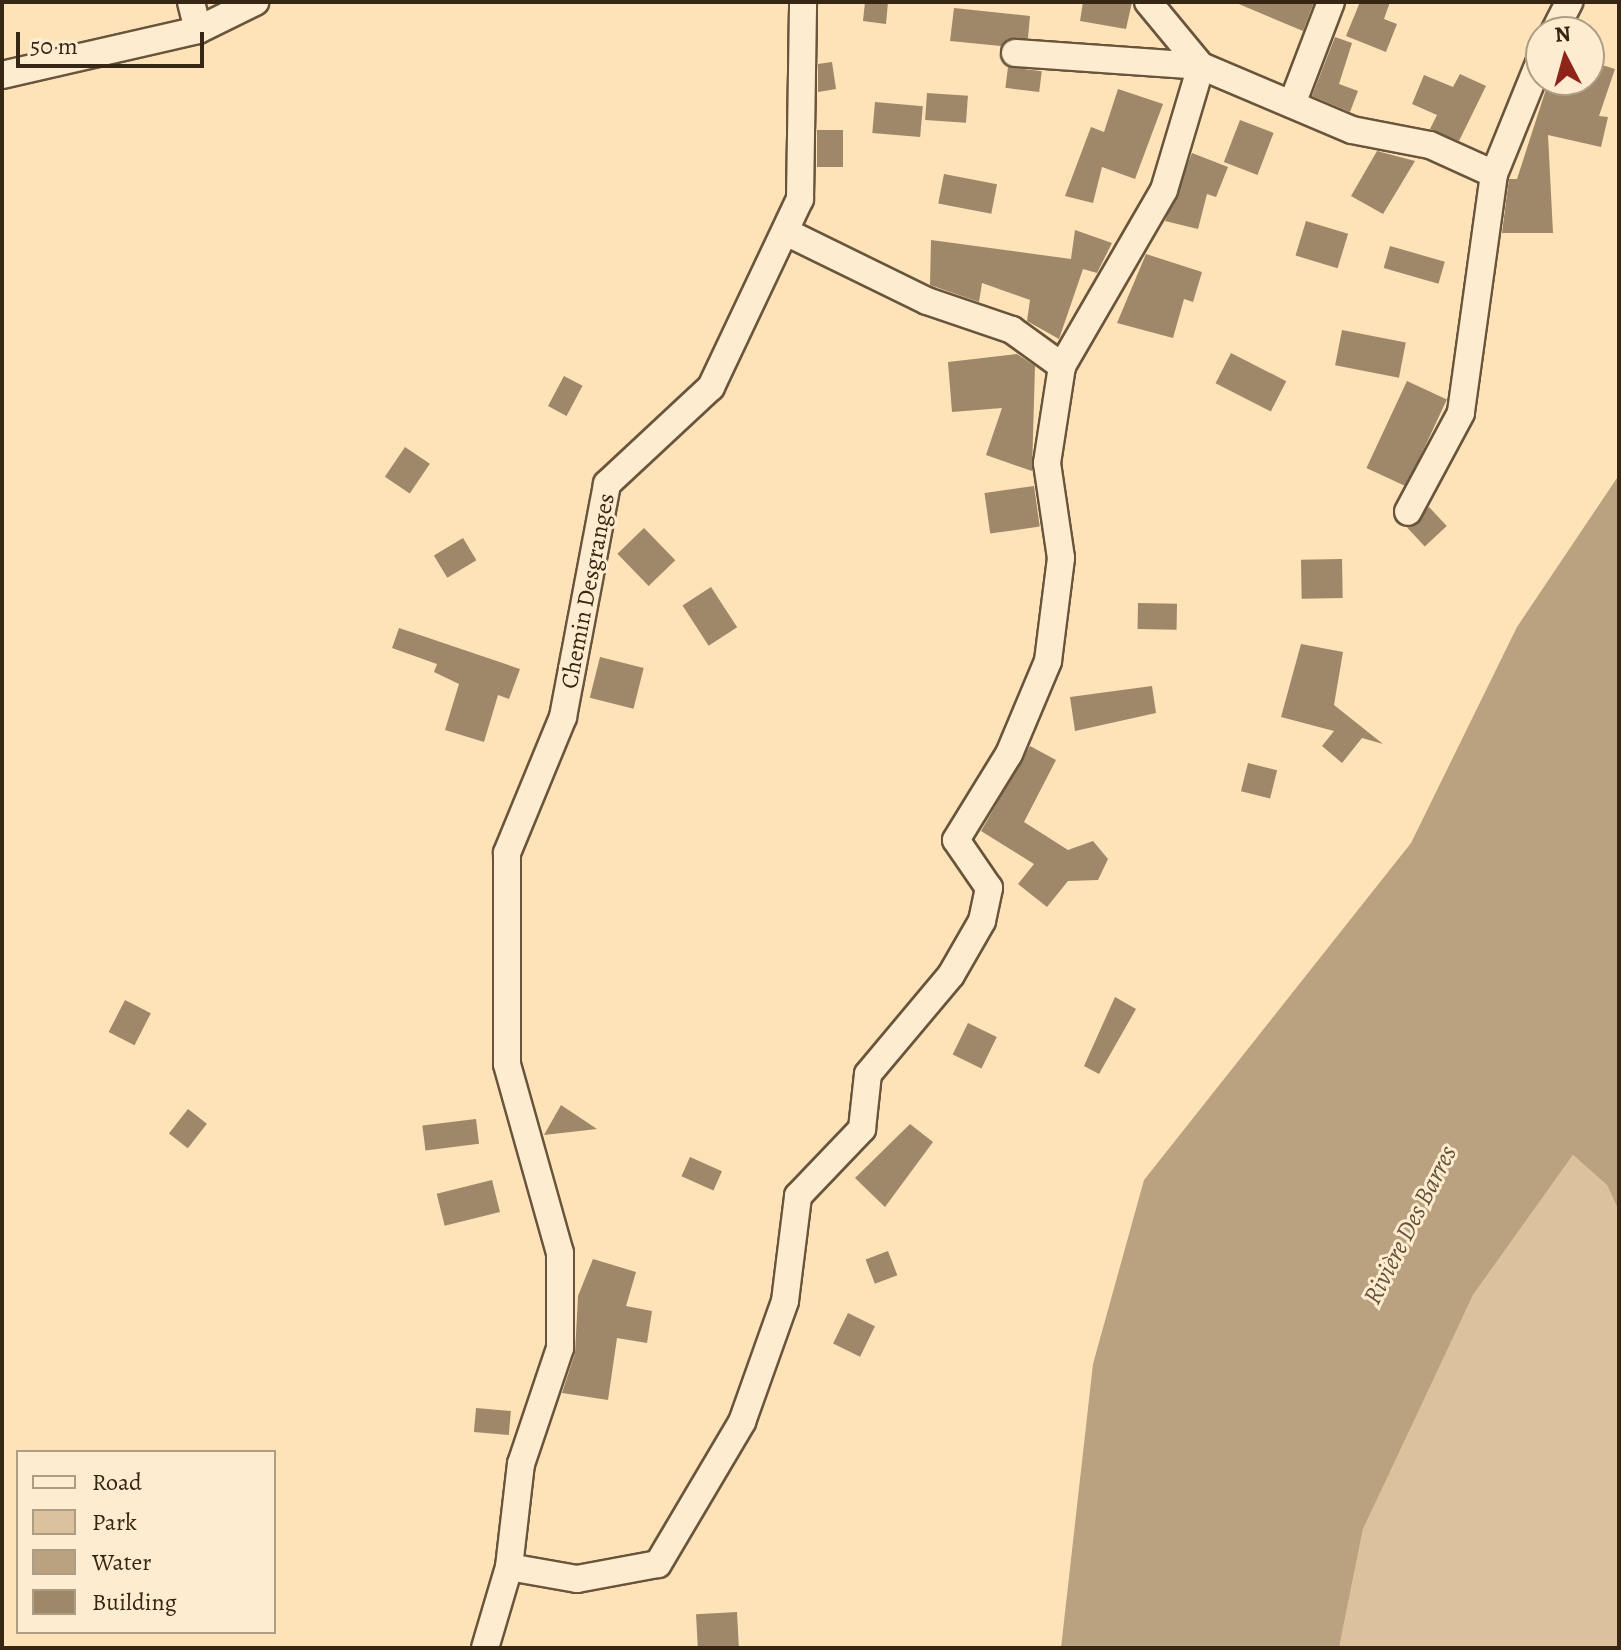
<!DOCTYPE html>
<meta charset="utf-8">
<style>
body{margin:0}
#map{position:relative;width:1621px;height:1650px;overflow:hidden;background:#fee2b8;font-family:Alegreya,serif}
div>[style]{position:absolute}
.green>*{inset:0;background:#dcc29c}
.water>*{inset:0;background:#baa280}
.building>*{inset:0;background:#9e8869;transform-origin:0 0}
.roads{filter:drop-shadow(2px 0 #69553c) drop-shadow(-2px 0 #69553c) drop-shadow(0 2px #69553c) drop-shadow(0 -2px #69553c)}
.minor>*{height:26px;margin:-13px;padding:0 13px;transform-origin:13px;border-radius:13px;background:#feecd1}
span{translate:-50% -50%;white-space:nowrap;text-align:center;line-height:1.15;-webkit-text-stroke:6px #feecd1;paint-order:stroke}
.street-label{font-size:24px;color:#372613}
.water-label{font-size:26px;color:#655139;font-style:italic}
.frame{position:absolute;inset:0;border:4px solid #372613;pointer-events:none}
.legend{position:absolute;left:16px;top:1450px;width:260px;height:184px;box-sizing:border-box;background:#feecd1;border:2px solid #ae9d85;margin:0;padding:10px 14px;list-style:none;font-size:24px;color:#372613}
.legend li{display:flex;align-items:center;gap:16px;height:40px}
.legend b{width:40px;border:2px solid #ae9d85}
.north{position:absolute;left:1525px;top:16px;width:80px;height:80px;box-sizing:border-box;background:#feecd1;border:2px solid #ae9d85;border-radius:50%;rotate:354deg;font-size:22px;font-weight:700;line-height:32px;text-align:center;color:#372613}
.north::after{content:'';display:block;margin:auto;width:28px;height:36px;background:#8f2418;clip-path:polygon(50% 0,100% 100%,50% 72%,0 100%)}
.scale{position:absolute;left:16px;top:32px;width:188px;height:36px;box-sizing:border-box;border:4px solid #372613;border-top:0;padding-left:10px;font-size:24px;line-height:28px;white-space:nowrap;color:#372613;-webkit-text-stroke:6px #feecd1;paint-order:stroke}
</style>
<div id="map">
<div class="green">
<i style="clip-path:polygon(1573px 1155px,1607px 1185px,1619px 1211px,1619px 1648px,1339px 1648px,1363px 1529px,1414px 1418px,1473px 1295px)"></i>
</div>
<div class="water">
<i style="clip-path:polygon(1619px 475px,1619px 1211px,1607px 1185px,1573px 1155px,1473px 1295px,1363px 1529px,1339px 1648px,1061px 1648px,1093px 1364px,1144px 1180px,1411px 843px,1517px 627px)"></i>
</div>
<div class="building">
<i style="clip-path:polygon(865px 2px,888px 2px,886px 24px,863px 21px)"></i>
<i style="clip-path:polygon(1083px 2px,1132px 2px,1126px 29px,1080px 21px)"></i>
<i style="clip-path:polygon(1234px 2px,1314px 2px,1303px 31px)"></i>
<i style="clip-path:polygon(1360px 2px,1390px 2px,1384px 19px,1397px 24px,1386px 52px,1346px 36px)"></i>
<i style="clip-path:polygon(954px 8px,1030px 16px,1028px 38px,1001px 46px,950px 41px)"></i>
<i style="clip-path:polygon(1335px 37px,1352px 43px,1339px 84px,1358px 91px,1350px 112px,1312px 96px)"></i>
<i style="clip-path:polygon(1589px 61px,1615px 69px,1599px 116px,1608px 117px,1601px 147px,1548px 135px,1553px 233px,1502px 233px,1509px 179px,1517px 179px,1549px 80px,1589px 80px)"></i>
<i style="clip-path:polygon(832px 62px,836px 89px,818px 92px,818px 64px)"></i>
<i style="left:1008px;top:67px;width:34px;height:21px;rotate:7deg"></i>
<i style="clip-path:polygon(1460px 74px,1486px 86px,1459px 141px,1430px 129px,1437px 115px,1412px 104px,1424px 75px,1453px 87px)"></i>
<i style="clip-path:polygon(1118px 89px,1163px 104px,1135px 179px,1102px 167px,1093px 203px,1065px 196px,1091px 127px,1104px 132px)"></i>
<i style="left:927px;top:93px;width:41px;height:27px;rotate:4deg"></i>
<i style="left:875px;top:102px;width:48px;height:31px;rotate:5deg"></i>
<i style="left:1240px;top:120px;width:36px;height:45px;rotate:21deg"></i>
<i style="left:817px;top:130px;width:26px;height:37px"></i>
<i style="clip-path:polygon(1377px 151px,1415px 161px,1383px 214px,1351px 196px)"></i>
<i style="clip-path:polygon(1192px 153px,1228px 167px,1216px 197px,1207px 194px,1198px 229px,1165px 221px)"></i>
<i style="left:944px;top:174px;width:54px;height:30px;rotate:11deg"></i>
<i style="left:1306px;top:221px;width:44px;height:36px;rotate:17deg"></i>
<i style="clip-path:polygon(1075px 230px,1112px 243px,1097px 273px,1083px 269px,1059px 339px,1027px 321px,1030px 300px,982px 283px,979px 302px,930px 285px,931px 240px,1071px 259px)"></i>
<i style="left:1390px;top:246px;width:57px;height:23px;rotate:16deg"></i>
<i style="clip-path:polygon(1146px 254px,1202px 272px,1193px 302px,1184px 299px,1173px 338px,1117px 323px)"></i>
<i style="left:1342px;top:330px;width:65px;height:36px;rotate:11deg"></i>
<i style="left:1231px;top:353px;width:62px;height:34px;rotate:27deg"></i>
<i style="clip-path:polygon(1017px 354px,1035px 366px,1032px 471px,986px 455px,1002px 408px,952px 412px,948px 362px)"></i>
<i style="left:564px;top:376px;width:21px;height:34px;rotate:28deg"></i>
<i style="left:1407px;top:381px;width:44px;height:96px;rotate:25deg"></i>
<i style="left:405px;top:447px;width:30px;height:36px;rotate:34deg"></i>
<i style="left:1034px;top:486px;width:41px;height:50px;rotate:82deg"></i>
<i style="left:1429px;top:507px;width:26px;height:30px;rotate:47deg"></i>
<i style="left:644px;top:528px;width:45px;height:37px;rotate:46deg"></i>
<i style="left:463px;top:538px;width:26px;height:34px;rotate:59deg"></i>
<i style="left:1342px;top:559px;width:39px;height:41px;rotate:89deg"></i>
<i style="left:711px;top:587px;width:48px;height:34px;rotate:57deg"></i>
<i style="left:1138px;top:603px;width:39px;height:26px;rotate:1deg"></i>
<i style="clip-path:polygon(399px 628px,520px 669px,509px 699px,498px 695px,484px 742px,445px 730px,459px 684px,434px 672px,437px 664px,392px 648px)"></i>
<i style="clip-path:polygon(1301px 644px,1343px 652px,1334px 705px,1383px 744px,1362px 738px,1342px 763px,1322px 746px,1334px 731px,1281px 717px)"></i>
<i style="left:600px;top:657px;width:45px;height:42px;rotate:14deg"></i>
<i style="clip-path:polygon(1152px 686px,1156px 713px,1075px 731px,1070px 697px)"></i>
<i style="clip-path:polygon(1030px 746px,1056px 760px,1024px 822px,1068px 850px,1093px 841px,1108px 859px,1098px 880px,1068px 881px,1047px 907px,1018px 884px,1034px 864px,981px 831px)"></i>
<i style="left:1248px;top:763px;width:30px;height:29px;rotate:14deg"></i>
<i style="clip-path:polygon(1115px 997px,1136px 1009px,1099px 1074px,1084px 1066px)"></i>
<i style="left:125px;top:1000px;width:29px;height:36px;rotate:27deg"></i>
<i style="left:968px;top:1023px;width:32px;height:35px;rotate:26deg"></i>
<i style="clip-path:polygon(561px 1105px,597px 1129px,544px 1135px)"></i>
<i style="left:188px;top:1109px;width:24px;height:31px;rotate:38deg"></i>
<i style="left:476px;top:1119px;width:25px;height:54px;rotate:83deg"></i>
<i style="clip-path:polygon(910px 1124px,933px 1142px,885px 1207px,855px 1178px)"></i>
<i style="left:690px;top:1157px;width:35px;height:21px;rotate:24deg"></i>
<i style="left:492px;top:1180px;width:33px;height:57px;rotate:76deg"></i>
<i style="left:888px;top:1251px;width:26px;height:24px;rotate:69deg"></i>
<i style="clip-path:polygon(593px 1259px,636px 1272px,626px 1306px,652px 1311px,647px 1343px,617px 1338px,608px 1400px,562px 1393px,575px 1353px,578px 1296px)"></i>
<i style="left:848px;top:1313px;width:30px;height:34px;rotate:26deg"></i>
<i style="left:476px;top:1408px;width:35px;height:24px;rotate:5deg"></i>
<i style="left:737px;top:1612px;width:36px;height:41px;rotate:87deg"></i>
</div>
<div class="roads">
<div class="minor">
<i style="left:191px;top:2px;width:29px;rotate:76deg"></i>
<i style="left:1554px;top:32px;width:34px;rotate:-63deg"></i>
<i style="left:1015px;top:53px;width:186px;rotate:4deg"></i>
<i style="left:1201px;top:66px;width:164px;rotate:23deg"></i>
<i style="left:1352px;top:130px;width:79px;rotate:10.9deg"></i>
<i style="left:1430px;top:145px;width:70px;rotate:24.4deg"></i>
<i style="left:1494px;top:174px;width:241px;rotate:97.9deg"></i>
<i style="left:1461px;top:413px;width:112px;rotate:118.2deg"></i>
<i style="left:2px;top:75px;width:201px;rotate:-12.9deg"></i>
<i style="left:198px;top:30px;width:64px;rotate:-26.2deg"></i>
<i style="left:1292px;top:104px;width:109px;rotate:-69.1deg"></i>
<i style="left:1494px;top:174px;width:125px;rotate:-67.9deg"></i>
<i style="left:788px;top:233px;width:155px;rotate:26.1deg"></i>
<i style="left:927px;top:301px;width:90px;rotate:18.8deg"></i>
<i style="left:1012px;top:330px;width:62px;rotate:35.8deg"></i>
<i style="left:1062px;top:366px;width:203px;rotate:-59.9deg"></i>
<i style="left:1164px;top:190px;width:129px;rotate:-73.4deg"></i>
<i style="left:1201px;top:66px;width:83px;rotate:-129.6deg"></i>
<i style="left:509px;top:1567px;width:69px;rotate:10deg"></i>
<i style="left:577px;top:1579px;width:82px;rotate:-10.5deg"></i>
<i style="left:658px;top:1564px;width:165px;rotate:-59.4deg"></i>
<i style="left:742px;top:1422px;width:128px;rotate:-70.4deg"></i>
<i style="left:785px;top:1301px;width:106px;rotate:-82.9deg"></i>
<i style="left:798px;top:1196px;width:93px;rotate:-46.3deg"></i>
<i style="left:862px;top:1129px;width:55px;rotate:-83.8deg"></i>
<i style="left:868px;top:1074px;width:129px;rotate:-50deg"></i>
<i style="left:951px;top:975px;width:62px;rotate:-60.1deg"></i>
<i style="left:982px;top:921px;width:34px;rotate:-78deg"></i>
<i style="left:989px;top:888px;width:58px;rotate:-124.5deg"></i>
<i style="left:956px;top:840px;width:101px;rotate:-58.4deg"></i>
<i style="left:1009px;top:754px;width:101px;rotate:-67.2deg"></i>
<i style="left:1048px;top:661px;width:104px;rotate:-82.8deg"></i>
<i style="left:1061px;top:558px;width:96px;rotate:-98.4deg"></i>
<i style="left:1047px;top:463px;width:98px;rotate:-81.2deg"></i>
<i style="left:485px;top:1648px;width:84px;rotate:-73.5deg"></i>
<i style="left:509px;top:1567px;width:104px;rotate:-83.4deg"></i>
<i style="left:521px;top:1464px;width:122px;rotate:-71.4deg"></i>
<i style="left:560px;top:1348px;width:95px;rotate:-90deg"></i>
<i style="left:560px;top:1253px;width:196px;rotate:-105.7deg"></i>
<i style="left:507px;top:1064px;width:211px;rotate:-90deg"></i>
<i style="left:507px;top:853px;width:147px;rotate:-67.6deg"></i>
<i style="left:563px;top:717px;width:237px;rotate:-79.3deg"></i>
<i style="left:607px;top:484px;width:142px;rotate:-43deg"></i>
<i style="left:711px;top:387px;width:208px;rotate:-64.7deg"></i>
<i style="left:800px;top:199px;width:197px;rotate:-89.1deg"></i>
</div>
</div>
<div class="street-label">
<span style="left:588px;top:591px;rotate:-79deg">Chemin Desgranges</span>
</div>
<div class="water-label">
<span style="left:1410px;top:1225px;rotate:-63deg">Rivière Des Barres</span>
</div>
<div class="frame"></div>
<ul class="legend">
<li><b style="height:10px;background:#feecd1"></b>Road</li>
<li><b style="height:22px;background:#dcc29c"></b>Park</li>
<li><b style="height:22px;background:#baa280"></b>Water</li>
<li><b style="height:22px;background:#9e8869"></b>Building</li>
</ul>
<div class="north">N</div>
<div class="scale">50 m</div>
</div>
